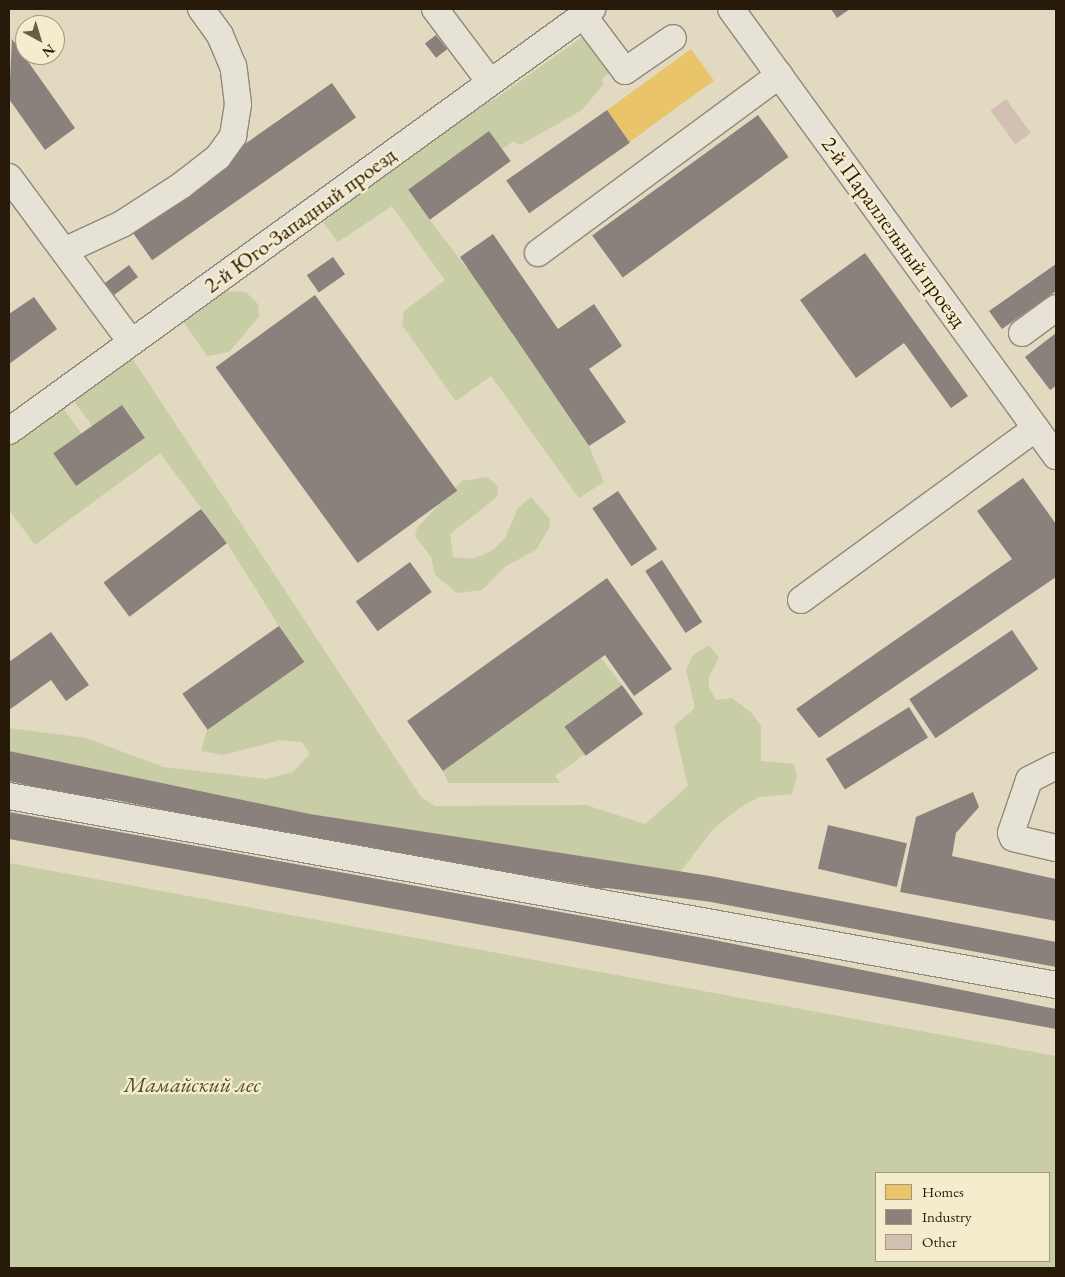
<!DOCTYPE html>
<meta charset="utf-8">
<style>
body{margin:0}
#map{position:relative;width:1065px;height:1277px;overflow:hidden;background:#e1d9c0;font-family:"EB Garamond",serif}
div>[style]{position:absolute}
.green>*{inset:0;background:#c8cda6}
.homes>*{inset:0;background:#e9c46a;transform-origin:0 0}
.industry>*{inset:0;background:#8a817c;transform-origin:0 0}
.building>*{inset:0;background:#d2c0b3;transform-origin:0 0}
.roads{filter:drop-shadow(1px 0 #8f8979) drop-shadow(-1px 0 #8f8979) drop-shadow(0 1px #8f8979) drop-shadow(0 -1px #8f8979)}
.minor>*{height:26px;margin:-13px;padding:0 13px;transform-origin:13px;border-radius:13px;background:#e7e2d6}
span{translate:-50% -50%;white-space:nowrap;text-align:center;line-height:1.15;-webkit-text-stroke:5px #f5ebcd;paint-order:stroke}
.street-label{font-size:22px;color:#271a08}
.park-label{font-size:22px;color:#514d31;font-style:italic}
.frame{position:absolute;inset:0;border:10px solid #271a08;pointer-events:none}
.legend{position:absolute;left:875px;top:1172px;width:175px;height:90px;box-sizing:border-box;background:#f5ebcd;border:1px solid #a3977e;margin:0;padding:6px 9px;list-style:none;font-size:15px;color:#271a08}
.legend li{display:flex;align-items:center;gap:10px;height:25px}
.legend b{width:25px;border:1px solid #a3977e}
.north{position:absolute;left:15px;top:15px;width:50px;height:50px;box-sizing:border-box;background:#f5ebcd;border:1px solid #a3977e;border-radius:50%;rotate:141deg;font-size:14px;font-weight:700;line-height:20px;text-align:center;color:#271a08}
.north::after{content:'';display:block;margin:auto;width:18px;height:22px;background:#685d48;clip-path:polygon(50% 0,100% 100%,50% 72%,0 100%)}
</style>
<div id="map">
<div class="green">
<i style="clip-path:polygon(588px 33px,614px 70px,602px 79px,603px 85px,582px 110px,520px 145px,514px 141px,502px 149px,486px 134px,408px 191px,467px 269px,495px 281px,515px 324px,512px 334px,589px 446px,604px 482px,579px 498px,491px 376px,456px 401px,402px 325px,404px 311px,445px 280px,392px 206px,338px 242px,323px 222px,464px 112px,495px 99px)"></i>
<i style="clip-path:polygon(222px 291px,246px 292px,258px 304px,259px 317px,229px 352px,207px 356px,181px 318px)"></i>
<i style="clip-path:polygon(132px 358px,421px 797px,435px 806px,586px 805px,645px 824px,688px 786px,674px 726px,695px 708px,686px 670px,693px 655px,709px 645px,719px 658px,709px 676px,709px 688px,716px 700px,732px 698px,752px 713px,761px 726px,761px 761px,794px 764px,797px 777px,792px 794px,759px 797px,741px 807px,714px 828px,680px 872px,310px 814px,9px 751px,9px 728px,86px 738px,163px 767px,266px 779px,293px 772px,310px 754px,302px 742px,280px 740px,224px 755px,201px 751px,207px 730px,279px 626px,227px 543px,160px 453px,35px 545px,9px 510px,9px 438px,62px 407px,82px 434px,145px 438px,122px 406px,93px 427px,73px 400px)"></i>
<i style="clip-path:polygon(487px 477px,498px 486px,497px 497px,450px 534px,453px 557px,473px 559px,493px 550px,505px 538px,518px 508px,531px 497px,550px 519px,549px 528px,536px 550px,506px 566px,482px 590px,457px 593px,435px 575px,431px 557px,415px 536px,417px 528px,462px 481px)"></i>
<i style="clip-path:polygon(601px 658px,622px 685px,566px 728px,585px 754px,555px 776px,560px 783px,448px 783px,443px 771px)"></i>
<i style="clip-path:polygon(evenodd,9px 863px,1056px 1056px,1056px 1268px,9px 1268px,9px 863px,876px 1173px,1049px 1173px,1049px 1261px,876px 1261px,876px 1173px)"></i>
</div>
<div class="homes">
<i style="left:691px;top:49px;width:39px;height:104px;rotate:54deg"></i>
</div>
<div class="industry">
<i style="clip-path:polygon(831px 9px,850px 9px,837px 18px)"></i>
<i style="left:436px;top:35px;width:18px;height:14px;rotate:52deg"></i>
<i style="clip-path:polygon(12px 39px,75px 128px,45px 150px,9px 99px)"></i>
<i style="left:332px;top:83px;width:42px;height:249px;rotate:55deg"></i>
<i style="left:607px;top:110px;width:40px;height:123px;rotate:55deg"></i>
<i style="left:758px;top:115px;width:52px;height:205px;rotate:54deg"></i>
<i style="left:489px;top:131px;width:37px;height:100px;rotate:54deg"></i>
<i style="clip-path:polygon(493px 234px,558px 329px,594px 304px,622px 346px,589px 369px,626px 422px,589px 446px,460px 257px)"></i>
<i style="clip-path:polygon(865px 253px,968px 396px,951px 408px,904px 343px,856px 378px,800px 300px)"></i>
<i style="left:333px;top:257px;width:21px;height:32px;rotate:55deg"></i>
<i style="clip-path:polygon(1056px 264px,1056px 291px,1002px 329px,989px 311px)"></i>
<i style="left:129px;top:265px;width:15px;height:30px;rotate:53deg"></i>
<i style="left:315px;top:295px;width:242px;height:123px;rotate:54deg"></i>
<i style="clip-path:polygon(34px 297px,57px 329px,9px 364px,9px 314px)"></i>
<i style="clip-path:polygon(1056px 333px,1056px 386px,1050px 390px,1025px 357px)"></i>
<i style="left:122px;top:405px;width:40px;height:84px;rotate:55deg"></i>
<i style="clip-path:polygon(1023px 478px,1056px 524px,1056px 577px,819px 738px,796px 709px,1012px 559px,977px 511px)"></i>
<i style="left:618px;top:491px;width:70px;height:31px;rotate:56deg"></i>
<i style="left:201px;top:509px;width:43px;height:122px;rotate:53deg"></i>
<i style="left:662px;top:560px;width:74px;height:20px;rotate:57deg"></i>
<i style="left:410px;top:562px;width:37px;height:67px;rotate:54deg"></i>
<i style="clip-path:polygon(607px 578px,672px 669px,634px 696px,605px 655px,443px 771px,407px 721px)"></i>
<i style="left:279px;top:626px;width:44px;height:118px;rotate:55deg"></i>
<i style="left:1012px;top:630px;width:47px;height:124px;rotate:56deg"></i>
<i style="clip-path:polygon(51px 632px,89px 685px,66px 701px,51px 680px,9px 710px,9px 662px)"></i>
<i style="left:622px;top:685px;width:36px;height:71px;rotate:54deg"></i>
<i style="left:909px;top:707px;width:36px;height:98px;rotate:58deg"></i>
<i style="clip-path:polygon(9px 751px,310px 814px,710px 876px,1056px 942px,1056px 967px,711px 902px,607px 888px,591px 890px,590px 886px,304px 838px,105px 798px,104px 802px,9px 781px)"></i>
<i style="clip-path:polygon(973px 792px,979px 807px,956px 833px,952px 856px,1056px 879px,1056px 921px,900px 892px,916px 817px)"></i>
<i style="clip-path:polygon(9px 812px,709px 939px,1056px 1009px,1056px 1029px,9px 839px)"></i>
<i style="left:828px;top:825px;width:81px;height:45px;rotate:13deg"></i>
</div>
<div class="building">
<i style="left:1006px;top:99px;width:42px;height:19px;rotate:54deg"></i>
</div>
<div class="roads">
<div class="minor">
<i style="left:435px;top:9px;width:91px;rotate:53deg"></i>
<i style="left:731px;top:9px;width:553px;rotate:53.98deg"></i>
<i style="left:583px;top:15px;width:70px;rotate:53.1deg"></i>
<i style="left:625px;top:71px;width:58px;rotate:-34.5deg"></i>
<i style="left:9px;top:177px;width:205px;rotate:53.5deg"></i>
<i style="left:64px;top:251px;width:64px;rotate:-25deg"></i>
<i style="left:122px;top:224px;width:72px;rotate:-33deg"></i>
<i style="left:182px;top:185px;width:46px;rotate:-37.9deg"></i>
<i style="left:218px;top:157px;width:26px;rotate:-54deg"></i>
<i style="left:233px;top:136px;width:32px;rotate:-81deg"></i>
<i style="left:238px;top:104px;width:38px;rotate:-97deg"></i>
<i style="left:233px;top:66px;width:34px;rotate:-113deg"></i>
<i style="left:220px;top:35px;width:32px;rotate:-126deg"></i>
<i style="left:538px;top:253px;width:300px;rotate:-36.4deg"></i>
<i style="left:1022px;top:333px;width:42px;rotate:-36.3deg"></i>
<i style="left:9px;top:431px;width:720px;rotate:-35.9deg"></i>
<i style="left:801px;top:600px;width:291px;rotate:-36.2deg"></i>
<i style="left:1056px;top:766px;width:30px;rotate:153deg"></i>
<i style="left:1029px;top:780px;width:56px;rotate:108.8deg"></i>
<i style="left:1011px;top:833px;width:5px;rotate:68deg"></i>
<i style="left:1013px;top:838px;width:44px;rotate:13.1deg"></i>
<i style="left:9px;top:796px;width:1064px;rotate:10.23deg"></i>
</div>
</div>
<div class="street-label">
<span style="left:300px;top:220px;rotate:-36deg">2-й Юго-Западный проезд</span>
<span style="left:894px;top:232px;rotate:54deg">2-й Параллельный проезд</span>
</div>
<div class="park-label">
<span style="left:192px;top:1085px">Мамайский лес</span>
</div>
<div class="frame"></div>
<ul class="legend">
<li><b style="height:14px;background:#e9c46a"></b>Homes</li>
<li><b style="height:14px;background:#8a817c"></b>Industry</li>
<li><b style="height:14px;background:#d2c0b3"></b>Other</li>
</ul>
<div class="north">N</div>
</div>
